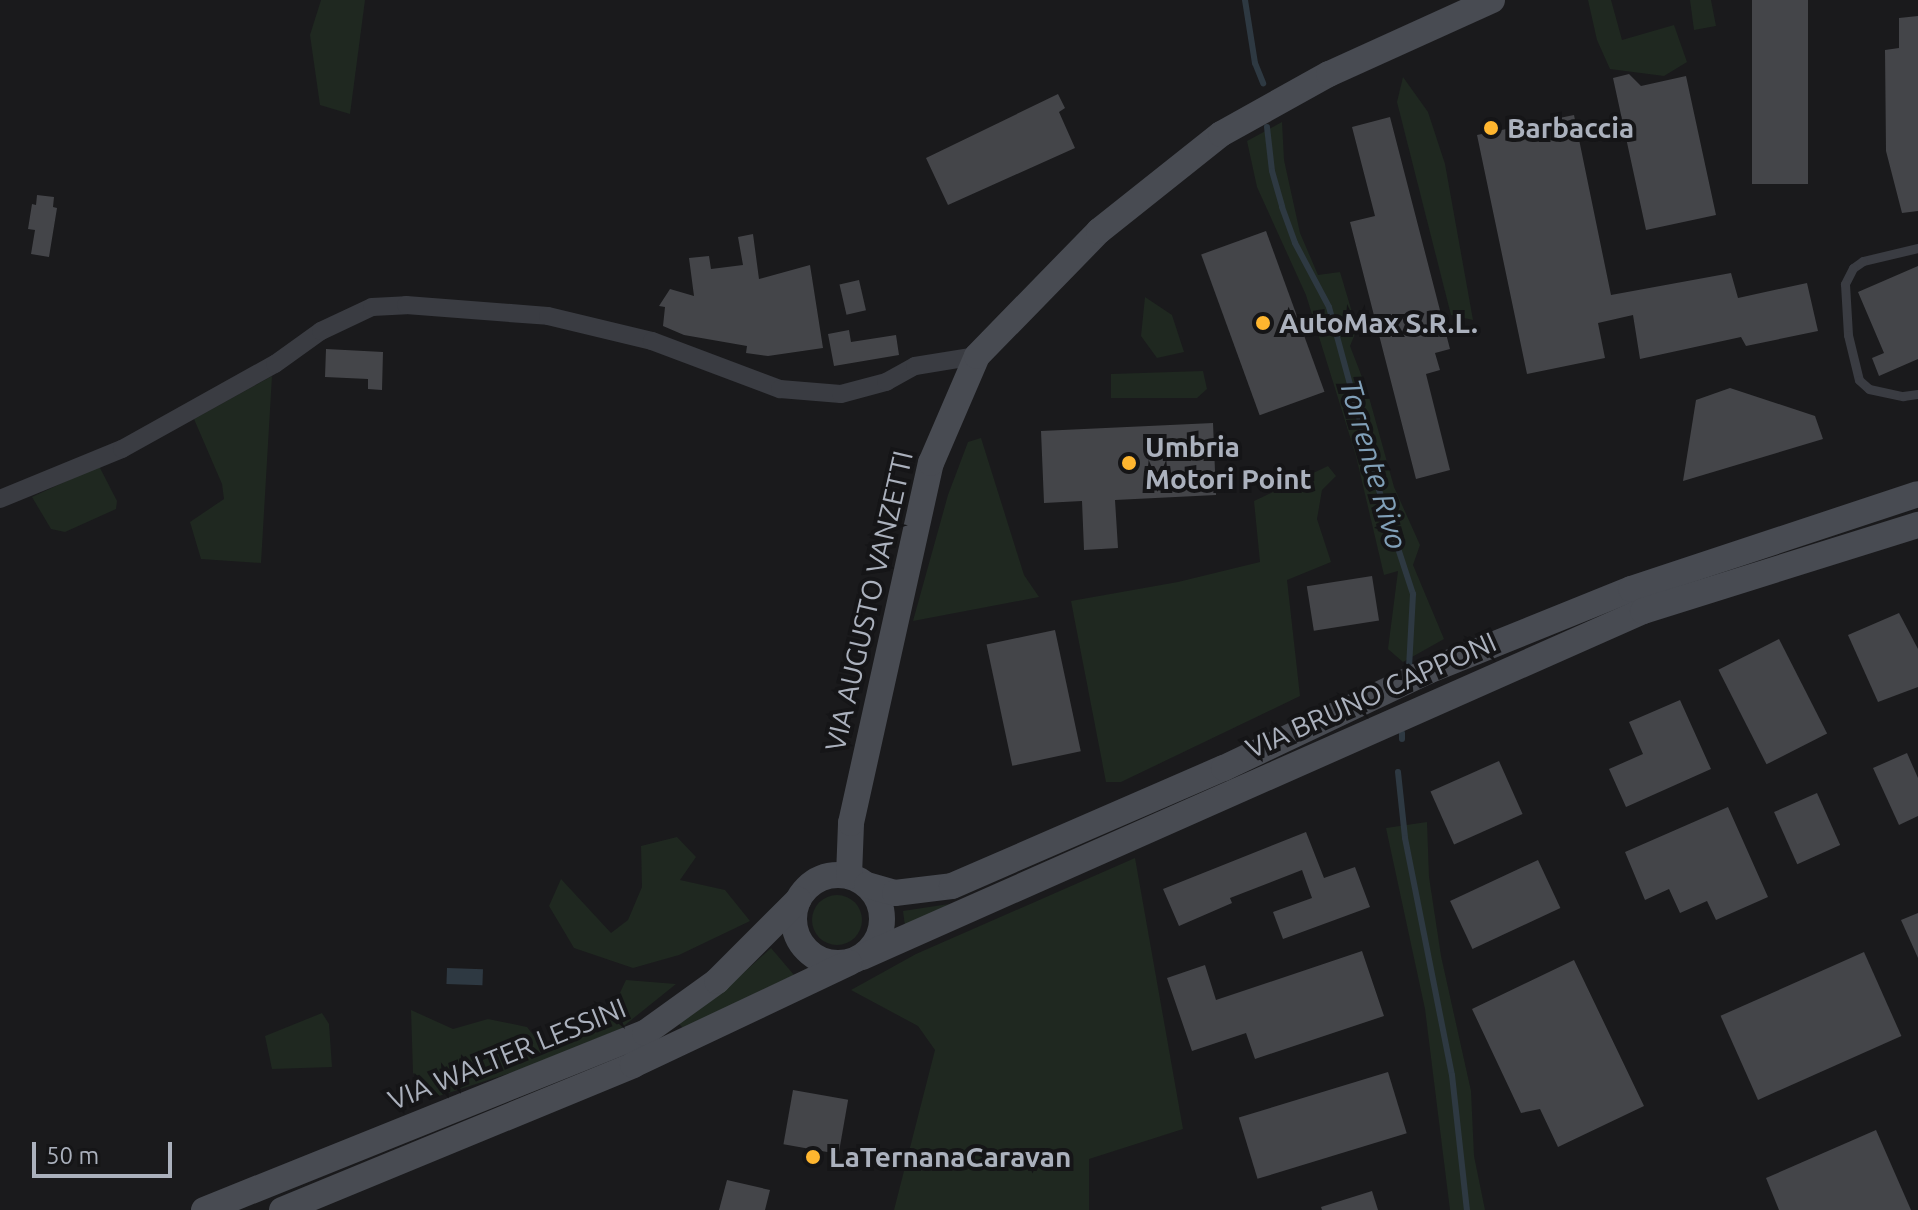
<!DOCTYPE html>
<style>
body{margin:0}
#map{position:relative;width:1918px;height:1210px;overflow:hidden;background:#1a1a1c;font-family:Ubuntu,sans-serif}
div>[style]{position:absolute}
.green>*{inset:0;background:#1f2820}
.round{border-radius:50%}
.water>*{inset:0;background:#2e3942;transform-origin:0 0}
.stream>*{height:6px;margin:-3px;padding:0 3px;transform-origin:3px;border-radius:3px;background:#2e3942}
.building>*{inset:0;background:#444549;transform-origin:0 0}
.lane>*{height:9px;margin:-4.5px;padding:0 4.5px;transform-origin:4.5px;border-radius:4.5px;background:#3a3c42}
.street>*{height:18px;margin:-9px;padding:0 9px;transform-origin:9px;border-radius:9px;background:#3a3c42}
.secondary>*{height:26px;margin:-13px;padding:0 13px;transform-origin:13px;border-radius:13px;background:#484b52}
.secondary>.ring{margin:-13px;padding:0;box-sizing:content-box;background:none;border:26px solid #484b52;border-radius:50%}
.dots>*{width:22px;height:22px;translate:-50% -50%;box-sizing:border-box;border:4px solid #151517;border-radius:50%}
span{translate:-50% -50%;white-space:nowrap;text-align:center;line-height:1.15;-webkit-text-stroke:8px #151517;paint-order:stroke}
.poi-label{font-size:28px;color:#abb1bd;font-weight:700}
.left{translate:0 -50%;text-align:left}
.street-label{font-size:28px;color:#abb1bd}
.water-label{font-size:30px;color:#81a0b9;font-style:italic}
.scale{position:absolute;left:32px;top:1142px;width:140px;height:36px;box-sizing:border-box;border:4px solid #abb1bd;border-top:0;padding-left:10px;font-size:24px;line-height:28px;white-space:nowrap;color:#abb1bd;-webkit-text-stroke:6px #151517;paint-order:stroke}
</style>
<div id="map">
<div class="green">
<i style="clip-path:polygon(321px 0,365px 0,350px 114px,320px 105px,310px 35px)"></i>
<i style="clip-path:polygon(1588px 0,1611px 0,1622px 40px,1674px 25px,1687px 62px,1664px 76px,1610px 69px,1597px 40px)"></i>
<i style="clip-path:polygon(1690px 0,1711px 0,1716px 26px,1694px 30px)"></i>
<i style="clip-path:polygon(1403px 77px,1428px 112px,1445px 164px,1473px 320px,1451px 315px,1397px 102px)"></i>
<i style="clip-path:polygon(1282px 122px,1284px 160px,1300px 233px,1318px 275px,1340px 272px,1357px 329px,1350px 346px,1367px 390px,1394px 487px,1420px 545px,1413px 565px,1444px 639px,1403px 662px,1388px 649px,1398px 571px,1384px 575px,1356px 456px,1306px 295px,1257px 187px,1247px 141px)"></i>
<i style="clip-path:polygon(1145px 297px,1172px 315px,1184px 352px,1157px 358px,1141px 336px)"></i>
<i style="clip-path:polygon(1203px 371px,1207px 389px,1197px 398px,1111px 398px,1111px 374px)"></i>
<i style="clip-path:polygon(272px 376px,261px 563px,201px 559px,190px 522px,224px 499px,222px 484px,194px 419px)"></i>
<i style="clip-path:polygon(981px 438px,1024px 575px,1039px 597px,913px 621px,948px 495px,968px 442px)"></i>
<i style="clip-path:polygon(99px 466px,117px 501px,116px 509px,65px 532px,51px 529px,32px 497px)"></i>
<i style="clip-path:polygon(1328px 466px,1336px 476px,1322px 490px,1317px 519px,1331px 562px,1287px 580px,1300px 696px,1121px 782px,1106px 782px,1071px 601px,1178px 582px,1260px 562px,1254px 501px)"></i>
<i style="clip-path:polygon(1427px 822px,1429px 877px,1441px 956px,1471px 1091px,1474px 1156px,1485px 1210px,1450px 1210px,1425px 1009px,1386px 828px)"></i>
<i style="clip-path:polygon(677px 837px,696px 857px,680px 880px,725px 890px,750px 921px,679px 955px,633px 968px,574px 948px,549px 906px,561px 879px,611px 933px,628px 920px,642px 887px,641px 846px)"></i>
<i style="clip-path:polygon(1135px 858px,1183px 1129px,1089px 1159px,1089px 1210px,894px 1210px,935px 1050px,918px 1026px,851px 990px,916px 954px)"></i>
<i class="round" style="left:812px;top:895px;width:50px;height:50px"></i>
<i style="clip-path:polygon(949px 904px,905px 926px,903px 911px)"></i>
<i style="clip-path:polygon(771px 948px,794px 975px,683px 1028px,677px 1022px,727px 988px)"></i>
<i style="clip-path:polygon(626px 980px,676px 984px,620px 1029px,519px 1070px,439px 1096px,413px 1073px,411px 1010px,453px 1029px,488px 1019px,527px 1027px,541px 1045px,608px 1018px)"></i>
<i style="clip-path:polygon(322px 1013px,329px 1024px,332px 1067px,272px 1069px,265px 1036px)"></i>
</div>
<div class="water">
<i style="left:447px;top:968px;width:36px;height:16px;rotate:2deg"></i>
</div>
<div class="stream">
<i style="left:1245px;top:0;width:64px;rotate:81deg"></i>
<i style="left:1255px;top:63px;width:22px;rotate:68deg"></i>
<i style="left:1267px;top:127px;width:44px;rotate:83.5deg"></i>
<i style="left:1272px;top:171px;width:37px;rotate:74deg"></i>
<i style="left:1282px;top:207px;width:38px;rotate:70deg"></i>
<i style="left:1295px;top:243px;width:72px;rotate:62deg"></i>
<i style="left:1329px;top:307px;width:187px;rotate:74.8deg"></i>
<i style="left:1378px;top:487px;width:113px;rotate:71.9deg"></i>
<i style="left:1413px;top:594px;width:75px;rotate:93.1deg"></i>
<i style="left:1402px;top:739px;width:6px;rotate:-90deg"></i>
<i style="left:1398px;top:772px;width:66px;rotate:83.9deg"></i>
<i style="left:1405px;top:838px;width:242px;rotate:78.8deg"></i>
<i style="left:1452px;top:1075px;width:136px;rotate:83.7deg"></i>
</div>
<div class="building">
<i style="left:1752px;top:0;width:56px;height:184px"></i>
<i style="clip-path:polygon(1918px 16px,1918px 211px,1902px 213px,1886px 151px,1885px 50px,1899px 48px,1899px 18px)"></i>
<i style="clip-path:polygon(1629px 74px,1641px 86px,1686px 76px,1716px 215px,1646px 230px,1613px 78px)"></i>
<i style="clip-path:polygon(1058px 94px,1065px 108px,1059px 112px,1075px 148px,948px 205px,926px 158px)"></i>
<i style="clip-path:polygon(1574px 115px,1611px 295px,1731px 273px,1738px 298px,1807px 283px,1818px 331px,1746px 346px,1741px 337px,1640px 359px,1633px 315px,1598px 323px,1605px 358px,1527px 374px,1477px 135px)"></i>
<i style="clip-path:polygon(1390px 117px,1450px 349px,1435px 353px,1440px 370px,1426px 374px,1450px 470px,1416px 479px,1350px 222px,1375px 216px,1352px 127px)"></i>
<i style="clip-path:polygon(37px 195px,54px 197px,53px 207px,57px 208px,49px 257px,31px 254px,35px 230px,28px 229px,32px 204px,36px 205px)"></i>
<i style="left:1266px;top:231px;width:171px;height:69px;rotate:70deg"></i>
<i style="clip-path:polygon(753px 234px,759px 279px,810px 265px,823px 348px,768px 356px,746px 353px,747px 346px,684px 335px,663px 326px,665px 307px,659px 306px,670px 289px,694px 296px,689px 258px,709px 256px,711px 269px,743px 265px,738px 237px)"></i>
<i style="clip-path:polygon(1918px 266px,1918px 359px,1879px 376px,1872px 358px,1884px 353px,1858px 292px)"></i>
<i style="left:859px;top:280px;width:31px;height:20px;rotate:77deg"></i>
<i style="clip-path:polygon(849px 330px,851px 342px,896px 335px,899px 355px,834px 366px,828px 334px)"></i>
<i style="clip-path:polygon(326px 349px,383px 352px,382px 390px,368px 389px,368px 379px,325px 377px)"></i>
<i style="clip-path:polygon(1730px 388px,1815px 416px,1823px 439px,1683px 481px,1696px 400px)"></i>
<i style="clip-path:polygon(1213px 423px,1216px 495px,1115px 500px,1118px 548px,1084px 550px,1082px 501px,1044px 503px,1041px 431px)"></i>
<i style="left:1372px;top:576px;width:45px;height:66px;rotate:81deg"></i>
<i style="clip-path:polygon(1899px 613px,1918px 649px,1918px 687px,1878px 702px,1848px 635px)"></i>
<i style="left:1055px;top:630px;width:124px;height:70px;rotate:78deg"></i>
<i style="left:1779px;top:639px;width:106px;height:68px;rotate:63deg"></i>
<i style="clip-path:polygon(1680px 700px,1711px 769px,1626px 807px,1609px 769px,1643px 754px,1629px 722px)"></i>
<i style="clip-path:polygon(1907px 753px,1918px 778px,1918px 816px,1899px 825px,1873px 768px)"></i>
<i style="left:1499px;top:761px;width:58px;height:75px;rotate:66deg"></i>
<i style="left:1817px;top:793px;width:57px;height:47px;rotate:66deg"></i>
<i style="clip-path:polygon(1728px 807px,1768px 897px,1716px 920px,1707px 901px,1680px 913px,1669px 889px,1645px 900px,1625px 852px)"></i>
<i style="clip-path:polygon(1306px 832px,1324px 878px,1355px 867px,1370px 907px,1283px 939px,1273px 912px,1312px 898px,1302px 870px,1230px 898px,1232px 903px,1179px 926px,1163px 889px)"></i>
<i style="left:1538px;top:860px;width:53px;height:97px;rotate:65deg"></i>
<i style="clip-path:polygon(1918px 913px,1918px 958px,1901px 920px)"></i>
<i style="clip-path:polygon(1362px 951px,1384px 1016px,1255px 1059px,1246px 1033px,1192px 1051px,1167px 978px,1205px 965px,1216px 1000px)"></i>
<i style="left:1864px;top:952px;width:92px;height:157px;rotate:66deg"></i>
<i style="clip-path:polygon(1574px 960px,1644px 1106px,1558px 1147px,1540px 1109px,1521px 1113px,1472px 1009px)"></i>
<i style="left:1388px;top:1072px;width:64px;height:156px;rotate:73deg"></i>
<i style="left:793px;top:1090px;width:56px;height:55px;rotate:10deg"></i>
<i style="clip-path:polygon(1876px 1130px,1911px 1210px,1779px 1210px,1766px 1178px)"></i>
<i style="clip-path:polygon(727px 1180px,770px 1190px,765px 1210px,719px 1210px)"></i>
<i style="clip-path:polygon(1372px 1191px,1378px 1210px,1322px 1210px,1321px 1207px)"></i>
</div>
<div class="lane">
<i style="left:1918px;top:248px;width:57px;rotate:166.7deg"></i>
<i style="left:1863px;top:261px;width:12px;rotate:145deg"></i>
<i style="left:1853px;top:268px;width:18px;rotate:117deg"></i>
<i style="left:1845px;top:284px;width:51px;rotate:86.6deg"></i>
<i style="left:1848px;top:335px;width:46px;rotate:76.3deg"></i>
<i style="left:1859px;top:380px;width:13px;rotate:42deg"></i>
<i style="left:1869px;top:389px;width:35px;rotate:12deg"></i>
<i style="left:1903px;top:396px;width:15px;rotate:-8deg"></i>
</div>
<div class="street">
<i style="left:0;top:499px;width:132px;rotate:-22.3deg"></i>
<i style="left:122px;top:449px;width:175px;rotate:-29.1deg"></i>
<i style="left:275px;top:364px;width:57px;rotate:-35.7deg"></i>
<i style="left:321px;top:331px;width:56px;rotate:-25.2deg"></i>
<i style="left:372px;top:307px;width:34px;rotate:-3deg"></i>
<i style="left:406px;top:305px;width:142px;rotate:4.4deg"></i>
<i style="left:548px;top:316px;width:107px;rotate:13.5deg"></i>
<i style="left:652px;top:341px;width:137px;rotate:20.6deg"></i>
<i style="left:780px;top:389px;width:61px;rotate:4.7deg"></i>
<i style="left:841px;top:394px;width:47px;rotate:-14.9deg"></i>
<i style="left:886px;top:382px;width:33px;rotate:-29deg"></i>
<i style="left:915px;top:366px;width:63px;rotate:-9.2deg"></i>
</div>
<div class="secondary">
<i class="ring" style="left:794px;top:875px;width:62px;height:62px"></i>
<i style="left:849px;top:876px;width:53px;rotate:-87.8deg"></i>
<i style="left:851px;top:823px;width:369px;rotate:-77.5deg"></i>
<i style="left:931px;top:463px;width:116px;rotate:-66.7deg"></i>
<i style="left:977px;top:356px;width:175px;rotate:-45.7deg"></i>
<i style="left:1099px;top:231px;width:156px;rotate:-38.5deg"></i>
<i style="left:1221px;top:134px;width:124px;rotate:-29.1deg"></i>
<i style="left:1329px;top:74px;width:179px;rotate:-24.4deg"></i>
<i style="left:867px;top:885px;width:29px;rotate:16deg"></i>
<i style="left:895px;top:893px;width:57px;rotate:-7deg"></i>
<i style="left:952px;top:886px;width:296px;rotate:-23.5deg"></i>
<i style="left:1224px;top:768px;width:226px;rotate:-25.4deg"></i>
<i style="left:1428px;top:671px;width:219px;rotate:-22deg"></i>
<i style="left:1631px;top:589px;width:302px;rotate:-18.3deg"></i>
<i style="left:862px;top:957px;width:854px;rotate:-23.89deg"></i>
<i style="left:1643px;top:611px;width:288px;rotate:-17.4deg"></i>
<i style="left:204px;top:1210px;width:475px;rotate:-21.9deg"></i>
<i style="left:645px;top:1033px;width:89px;rotate:-35.8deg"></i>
<i style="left:717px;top:981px;width:115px;rotate:-45deg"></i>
<i style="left:282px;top:1210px;width:380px;rotate:-22.4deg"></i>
<i style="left:633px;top:1065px;width:239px;rotate:-25.3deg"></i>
</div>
<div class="dots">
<i style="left:1491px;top:128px;background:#ffb62f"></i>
<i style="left:1263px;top:323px;background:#ffb62f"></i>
<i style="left:1129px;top:463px;background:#ffb62f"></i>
<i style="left:813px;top:1157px;background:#ffb62f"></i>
</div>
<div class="poi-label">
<span class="left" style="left:1507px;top:128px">Barbaccia</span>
<span class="left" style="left:1279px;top:323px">AutoMax S.R.L.</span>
<span class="left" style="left:1145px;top:463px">Umbria<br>Motori Point</span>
<span class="left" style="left:829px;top:1157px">LaTernanaCaravan</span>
</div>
<div class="street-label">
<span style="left:869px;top:601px;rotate:-77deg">VIA AUGUSTO VANZETTI</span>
<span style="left:1371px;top:695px;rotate:-24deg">VIA BRUNO CAPPONI</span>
<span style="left:507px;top:1054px;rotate:-22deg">VIA WALTER LESSINI</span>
</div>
<div class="water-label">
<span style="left:1374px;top:464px;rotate:74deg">Torrente Rivo</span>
</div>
<div class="scale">50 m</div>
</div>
